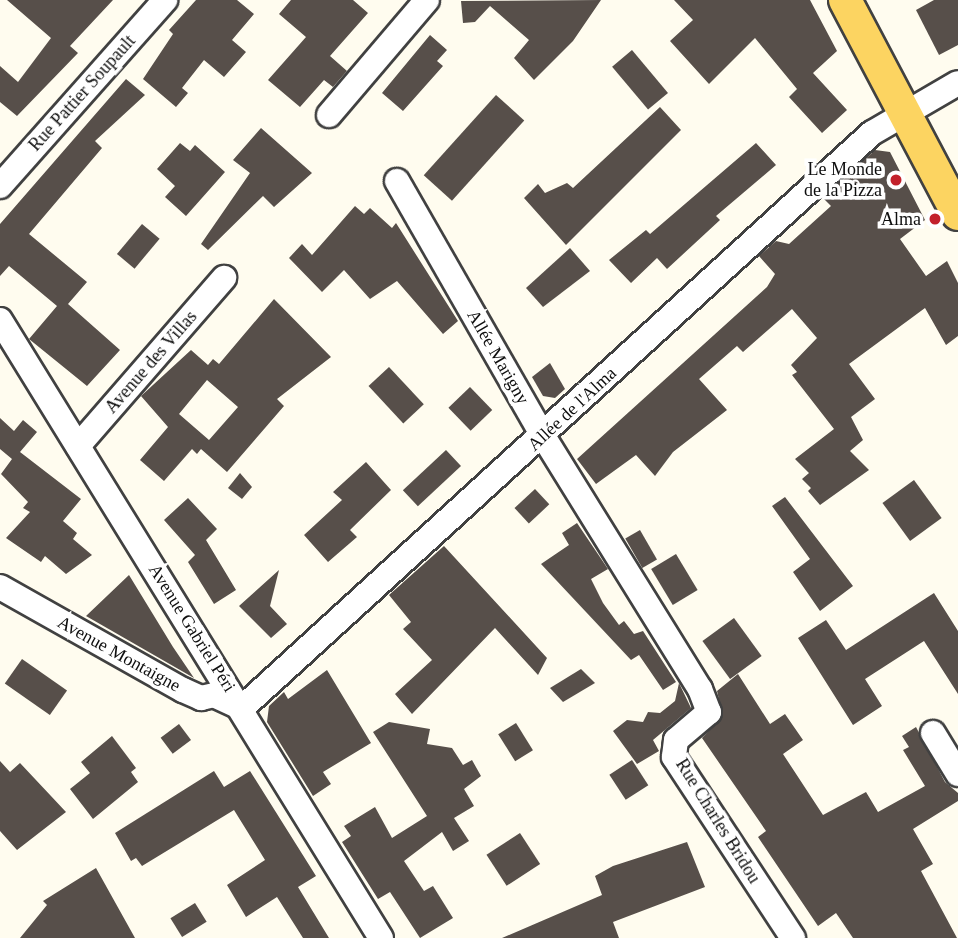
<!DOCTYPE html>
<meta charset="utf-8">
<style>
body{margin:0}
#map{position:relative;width:958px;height:938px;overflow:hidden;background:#fffcef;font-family:"Times New Roman",serif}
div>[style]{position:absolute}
.building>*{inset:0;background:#574f4a;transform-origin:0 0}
.roads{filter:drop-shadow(2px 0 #414141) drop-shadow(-2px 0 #414141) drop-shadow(0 2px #414141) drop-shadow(0 -2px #414141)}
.minor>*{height:24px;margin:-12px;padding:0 12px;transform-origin:12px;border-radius:12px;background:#fff}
.major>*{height:32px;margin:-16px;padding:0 16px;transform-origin:16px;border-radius:16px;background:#fcd461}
.dots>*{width:19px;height:19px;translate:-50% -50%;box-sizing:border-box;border:4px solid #fff;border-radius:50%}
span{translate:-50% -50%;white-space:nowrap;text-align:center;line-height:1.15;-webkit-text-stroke:7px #fff;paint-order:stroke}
.street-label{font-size:18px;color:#0e0e0e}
.poi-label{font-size:18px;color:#0e0e0e}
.right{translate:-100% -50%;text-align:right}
</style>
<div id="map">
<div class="building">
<i style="clip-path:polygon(7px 0,113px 0,70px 46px,78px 53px,17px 116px,0 102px,0 66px,18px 82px,51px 38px)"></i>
<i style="clip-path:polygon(196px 0,237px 0,254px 14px,232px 40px,246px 52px,224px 77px,204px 60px,182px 88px,188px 93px,176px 107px,143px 79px,173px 34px,169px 30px)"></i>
<i style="clip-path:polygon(291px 0,353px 0,368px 13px,330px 56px,347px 71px,333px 87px,324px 80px,300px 107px,268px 80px,306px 37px,279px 14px)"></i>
<i style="clip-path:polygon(601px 0,573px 41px,534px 80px,514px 58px,529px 40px,490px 6px,475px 22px,463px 23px,461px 1px)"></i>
<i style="clip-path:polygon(674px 0,810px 0,837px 51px,813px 73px,847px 110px,822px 133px,789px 97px,797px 89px,755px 38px,709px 84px,670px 41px,693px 20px)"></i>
<i style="clip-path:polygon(934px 0,958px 0,958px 45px,939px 55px,916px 10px)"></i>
<i style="clip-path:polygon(430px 35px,447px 50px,437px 61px,443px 66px,403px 111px,382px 93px)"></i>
<i style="left:632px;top:50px;width:56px;height:26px;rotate:50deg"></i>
<i style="clip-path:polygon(126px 79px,145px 95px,95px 141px,102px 148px,29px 234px,87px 282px,68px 304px,120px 350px,87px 386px,29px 339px,57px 306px,9px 266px,0 276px,0 224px)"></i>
<i style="left:496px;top:95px;width:38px;height:108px;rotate:42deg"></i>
<i style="clip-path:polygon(660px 107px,681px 130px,566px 245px,524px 198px,538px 184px,545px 193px,567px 183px,573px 188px)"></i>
<i style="clip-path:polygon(261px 128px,312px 173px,274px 207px,263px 196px,208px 250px,201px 244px,250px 173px,233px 160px)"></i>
<i style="clip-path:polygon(180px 143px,190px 151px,195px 145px,225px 172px,186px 216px,165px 197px,175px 186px,157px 169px)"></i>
<i style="clip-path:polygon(756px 143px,776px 165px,716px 216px,720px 220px,667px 269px,657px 258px,631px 283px,609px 260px,646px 230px,650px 234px)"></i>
<i style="clip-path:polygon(875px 150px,890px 152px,925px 220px,900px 239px,926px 276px,947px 261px,958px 283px,958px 336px,946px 345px,925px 308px,849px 364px,875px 399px,851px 417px,863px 440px,850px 451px,869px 470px,820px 505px,808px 491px,811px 488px,802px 479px,809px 473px,795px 459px,834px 429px,792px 375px,797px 372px,791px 365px,817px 338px,792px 309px,743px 352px,737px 346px,699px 379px,727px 410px,673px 452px,655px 476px,636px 455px,596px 484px,577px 459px,767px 287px,775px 274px,759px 256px,776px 241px,789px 244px,831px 206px,823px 198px)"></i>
<i style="clip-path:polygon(355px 206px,364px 214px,370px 208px,392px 228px,396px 223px,458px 321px,443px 334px,397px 281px,370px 299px,344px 270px,322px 292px,289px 258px,302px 244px,312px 255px)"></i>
<i style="left:142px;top:224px;width:23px;height:39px;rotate:40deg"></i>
<i style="clip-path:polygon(570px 248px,590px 271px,543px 307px,526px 288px)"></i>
<i style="clip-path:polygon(evenodd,274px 299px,331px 357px,277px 399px,284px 406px,227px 472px,201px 449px,197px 454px,192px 449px,164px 481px,140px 460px,168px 427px,141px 396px,191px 350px,208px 365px,213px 359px,219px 364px,274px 299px,207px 380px,238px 407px,209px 440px,179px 414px,207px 380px)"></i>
<i style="clip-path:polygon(550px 363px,565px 389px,555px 398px,543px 396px,532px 377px)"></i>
<i style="left:389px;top:367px;width:51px;height:28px;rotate:47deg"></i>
<i style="left:470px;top:387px;width:32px;height:30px;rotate:46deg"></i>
<i style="clip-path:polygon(0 418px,14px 431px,23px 420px,37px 432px,20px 452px,81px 499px,63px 521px,77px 533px,73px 539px,92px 555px,66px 574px,45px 556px,41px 562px,6px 538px,30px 512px,23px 508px,28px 502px,1px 474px,12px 459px,0 449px)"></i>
<i style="left:446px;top:450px;width:22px;height:59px;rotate:47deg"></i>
<i style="clip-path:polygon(366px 462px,391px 490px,350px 530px,357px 537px,328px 562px,304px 535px,342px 500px,333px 492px)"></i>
<i style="clip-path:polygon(240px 473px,252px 487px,242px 499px,228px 488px)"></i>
<i style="left:914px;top:480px;width:47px;height:39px;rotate:54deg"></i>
<i style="left:535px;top:489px;width:21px;height:28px;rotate:47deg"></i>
<i style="clip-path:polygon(785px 497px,853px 586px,820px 611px,793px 572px,810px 559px,772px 506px)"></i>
<i style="clip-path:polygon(188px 498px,217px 529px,206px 540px,236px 590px,214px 604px,188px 562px,195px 555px,164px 520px)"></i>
<i style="clip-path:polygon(577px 523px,608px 569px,591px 579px,603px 603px,619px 625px,624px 621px,634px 634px,643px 631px,676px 682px,663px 690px,639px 655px,631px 660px,541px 564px,569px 545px,562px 533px)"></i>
<i style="left:640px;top:530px;width:34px;height:17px;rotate:60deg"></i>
<i style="clip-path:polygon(444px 546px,547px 658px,538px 675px,495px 628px,412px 714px,395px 694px,432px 660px,403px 629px,411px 622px,389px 595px)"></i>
<i style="left:676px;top:554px;width:42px;height:29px;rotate:59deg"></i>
<i style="clip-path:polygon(279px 570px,270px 606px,287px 624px,271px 638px,239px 606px)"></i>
<i style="clip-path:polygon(129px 575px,173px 647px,194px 678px,86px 616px)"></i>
<i style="clip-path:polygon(934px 593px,958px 631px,958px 694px,924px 641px,865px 679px,882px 706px,853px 725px,798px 638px,826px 620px,846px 650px)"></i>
<i style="left:734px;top:618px;width:47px;height:39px;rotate:54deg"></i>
<i style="left:22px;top:659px;width:55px;height:30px;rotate:35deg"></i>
<i style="clip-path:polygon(581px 669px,595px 683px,563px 702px,550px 688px)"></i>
<i style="clip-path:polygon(327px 670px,371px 743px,323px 772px,331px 784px,313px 796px,267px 722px,269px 706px,284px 692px,288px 699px)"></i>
<i style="clip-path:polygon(738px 674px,770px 724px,785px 714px,803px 740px,783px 754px,823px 815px,866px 792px,878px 812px,925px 786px,903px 750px,909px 747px,902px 736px,916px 727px,945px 782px,958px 793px,958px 801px,913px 829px,933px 864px,921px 871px,957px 938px,853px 938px,836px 913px,818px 926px,758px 837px,766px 831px,702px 738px,723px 716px,717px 691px)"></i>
<i style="clip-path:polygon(679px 683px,691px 708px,653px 740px,659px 751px,637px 764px,613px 731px,627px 720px,643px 722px,648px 712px,660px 713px,675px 701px)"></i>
<i style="clip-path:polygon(389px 722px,430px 729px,427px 744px,452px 748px,463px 765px,472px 760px,481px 776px,464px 789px,474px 806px,454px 818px,469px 841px,453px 851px,442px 832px,404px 861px,424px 891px,433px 886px,453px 918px,420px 938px,390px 892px,378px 899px,342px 842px,351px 836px,344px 826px,375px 807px,392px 838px,427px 816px,373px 732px)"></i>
<i style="left:516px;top:723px;width:32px;height:21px;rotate:58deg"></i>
<i style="left:179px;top:724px;width:20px;height:23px;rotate:53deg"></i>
<i style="clip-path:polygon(112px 736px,136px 768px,131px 772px,138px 782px,93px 819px,70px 789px,90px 773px,81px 762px)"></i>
<i style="left:632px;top:760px;width:30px;height:27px;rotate:57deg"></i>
<i style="clip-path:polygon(0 761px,10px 772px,20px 763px,66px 812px,17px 850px,0 831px)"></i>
<i style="clip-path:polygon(214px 771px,224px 787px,250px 771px,316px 876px,298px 887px,329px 938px,303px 938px,277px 897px,246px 917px,227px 885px,265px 860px,234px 810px,142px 866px,136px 858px,131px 861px,115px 833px)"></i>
<i style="left:520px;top:833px;width:37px;height:40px;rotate:57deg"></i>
<i style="clip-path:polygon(687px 842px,705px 887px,613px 922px,619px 938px,502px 938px,602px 895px,595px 876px,613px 866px)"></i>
<i style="clip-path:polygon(96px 868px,135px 938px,20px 938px,47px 905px,43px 901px)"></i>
<i style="left:195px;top:903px;width:22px;height:29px;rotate:58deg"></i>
</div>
<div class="roads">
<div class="minor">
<i style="left:329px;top:115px;width:151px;rotate:-49.6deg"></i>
<i style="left:397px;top:181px;width:294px;rotate:60.2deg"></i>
<i style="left:543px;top:436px;width:298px;rotate:58.2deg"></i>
<i style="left:700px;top:689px;width:25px;rotate:69deg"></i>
<i style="left:709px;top:712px;width:43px;rotate:139.7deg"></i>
<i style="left:676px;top:740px;width:17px;rotate:97deg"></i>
<i style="left:674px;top:757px;width:217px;rotate:56.7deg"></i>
<i style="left:0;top:186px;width:249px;rotate:-48.4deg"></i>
<i style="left:0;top:320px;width:726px;rotate:58.35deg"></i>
<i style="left:78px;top:446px;width:223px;rotate:-49deg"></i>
<i style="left:0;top:587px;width:210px;rotate:29.4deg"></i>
<i style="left:183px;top:690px;width:20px;rotate:24deg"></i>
<i style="left:201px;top:698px;width:13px;rotate:-13deg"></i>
<i style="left:214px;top:695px;width:31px;rotate:25deg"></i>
<i style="left:242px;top:708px;width:853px;rotate:-42.39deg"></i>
<i style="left:872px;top:133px;width:99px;rotate:-30.2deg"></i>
<i style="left:933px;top:733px;width:48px;rotate:58.6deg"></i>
</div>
<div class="major">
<i style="left:845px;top:0;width:242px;rotate:62.2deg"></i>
</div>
</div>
<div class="dots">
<i style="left:896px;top:180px;background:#c3212b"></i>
<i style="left:935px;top:219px;background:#c3212b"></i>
</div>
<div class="street-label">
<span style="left:82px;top:93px;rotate:-48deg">Rue Pattier Soupault</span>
<span style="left:498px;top:357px;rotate:60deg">Allée Marigny</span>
<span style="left:151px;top:362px;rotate:-49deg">Avenue des Villas</span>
<span style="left:572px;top:409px;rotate:-43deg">Allée de l'Alma</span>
<span style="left:192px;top:628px;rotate:58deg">Avenue Gabriel Péri</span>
<span style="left:119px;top:654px;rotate:29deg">Avenue Montaigne</span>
<span style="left:718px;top:821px;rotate:58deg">Rue Charles Bridou</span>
</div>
<div class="poi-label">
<span class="right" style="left:882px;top:180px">Le Monde<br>de la Pizza</span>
<span class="right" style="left:921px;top:219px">Alma</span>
</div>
</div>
